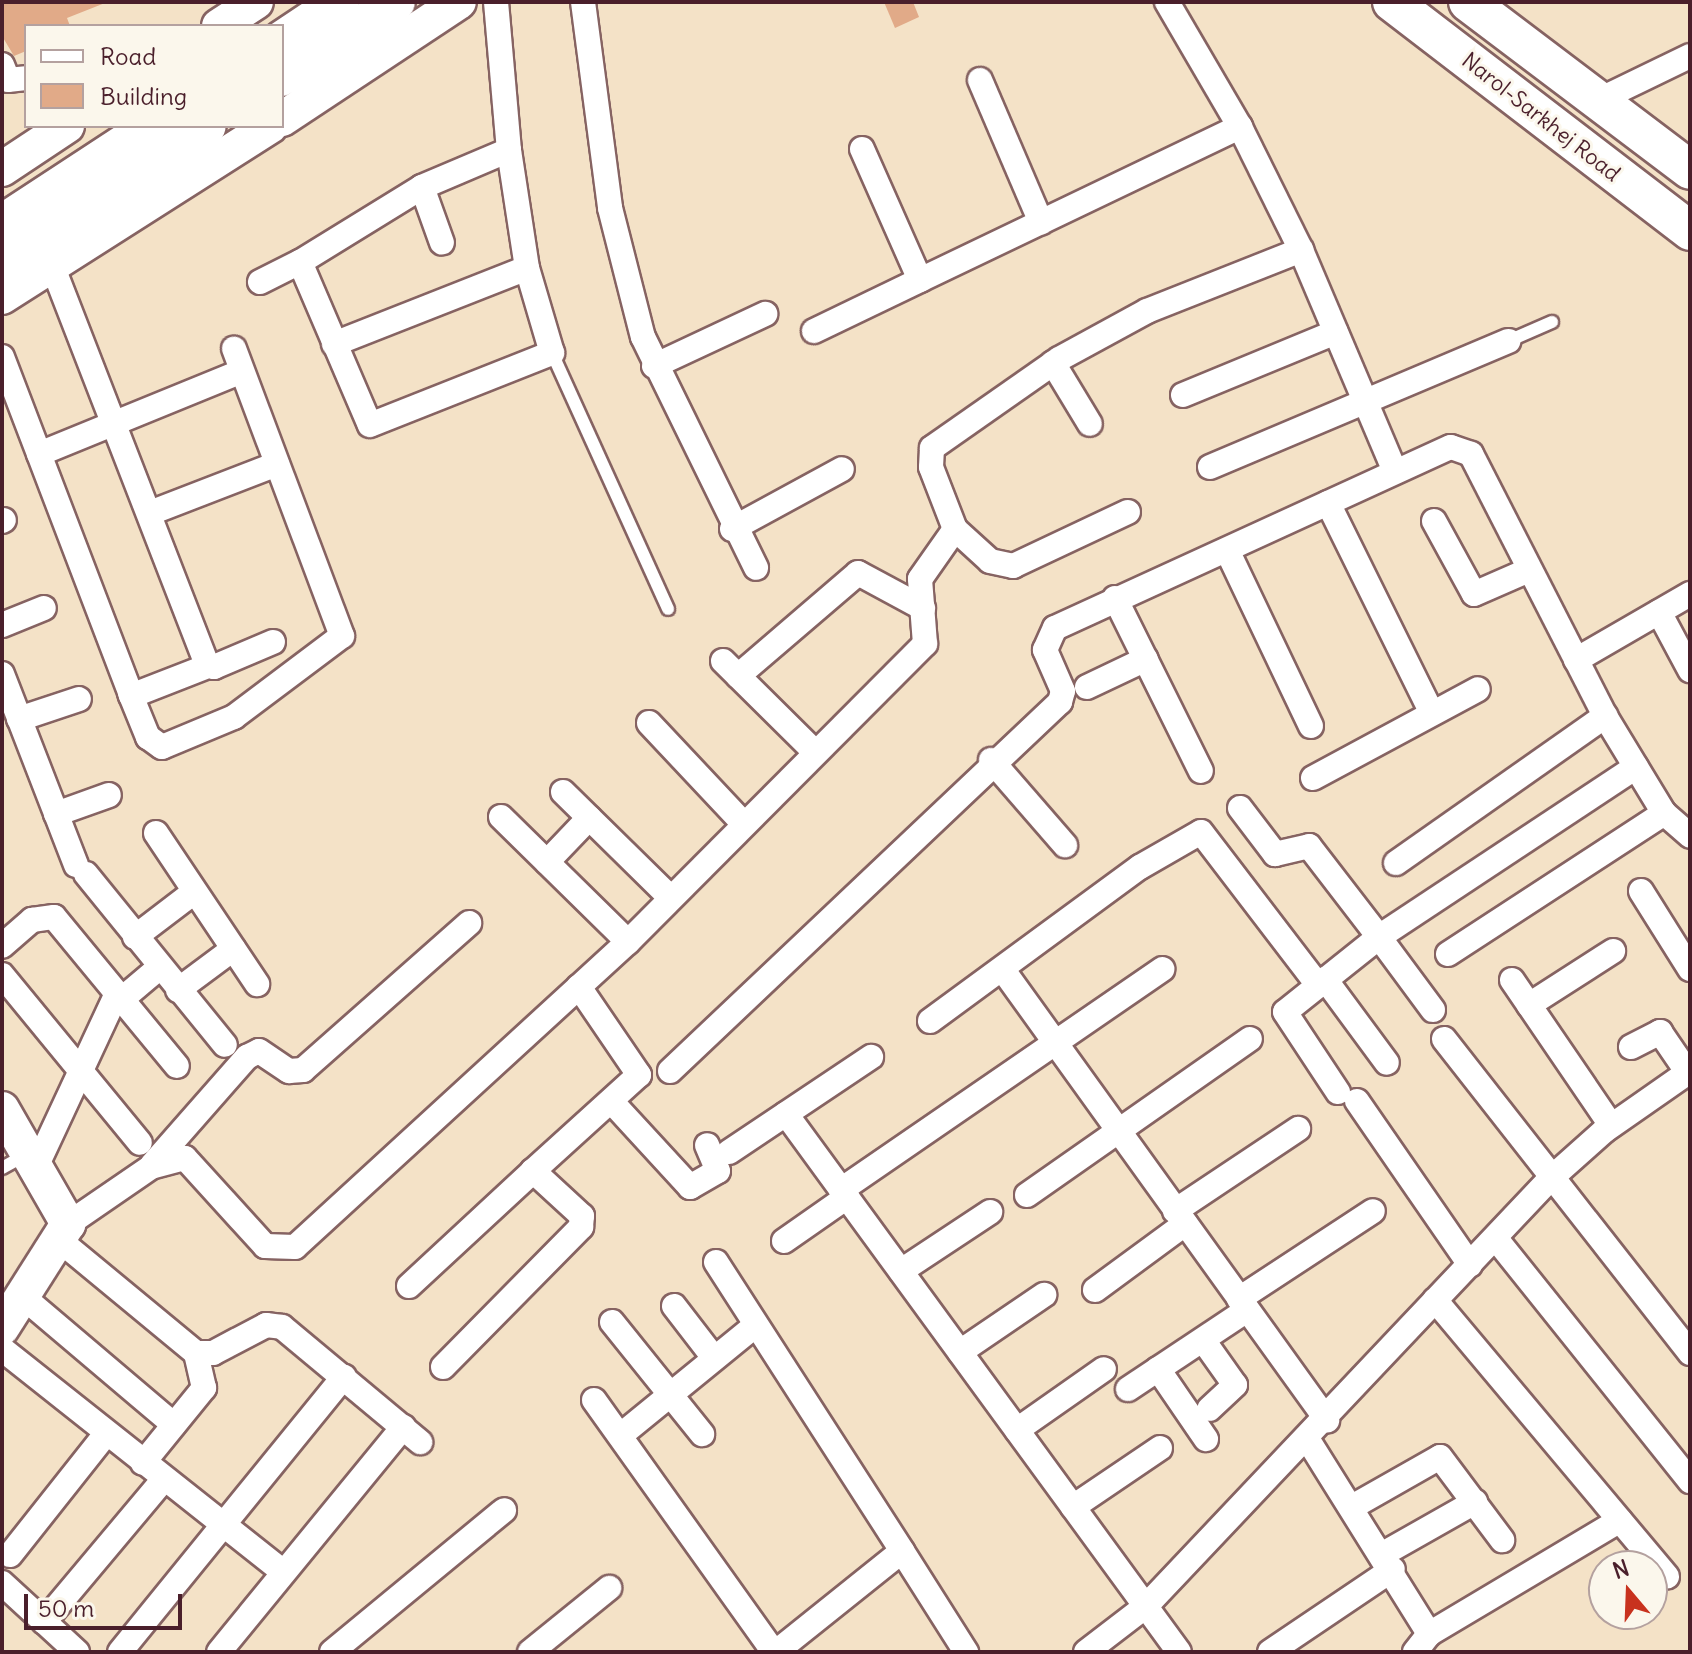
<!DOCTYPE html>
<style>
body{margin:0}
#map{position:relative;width:1692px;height:1654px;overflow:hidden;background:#f4e2c7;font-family:Delius,sans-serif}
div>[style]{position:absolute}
.building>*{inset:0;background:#e1aa88}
.roads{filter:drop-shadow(2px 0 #866362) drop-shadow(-2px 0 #866362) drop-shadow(0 2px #866362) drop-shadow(0 -2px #866362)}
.lane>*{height:12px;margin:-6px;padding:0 6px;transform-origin:6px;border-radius:6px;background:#fff}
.street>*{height:24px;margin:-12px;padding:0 12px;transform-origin:12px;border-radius:12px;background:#fff}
.secondary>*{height:34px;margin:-17px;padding:0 17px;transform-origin:17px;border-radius:17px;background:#fff}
.primary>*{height:38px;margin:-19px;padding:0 19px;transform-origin:19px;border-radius:19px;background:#fff}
span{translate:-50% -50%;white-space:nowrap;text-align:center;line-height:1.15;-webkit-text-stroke:6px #fbf7ec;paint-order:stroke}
.street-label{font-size:22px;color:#4a1f2b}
.frame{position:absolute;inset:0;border:4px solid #4a1f2b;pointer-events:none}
.legend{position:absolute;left:24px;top:24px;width:260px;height:104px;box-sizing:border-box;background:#fbf7ec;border:2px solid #b4a19f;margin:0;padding:10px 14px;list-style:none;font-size:24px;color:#4a1f2b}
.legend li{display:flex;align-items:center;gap:16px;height:40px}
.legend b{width:40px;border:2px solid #b4a19f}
.north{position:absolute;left:1588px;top:1550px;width:80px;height:80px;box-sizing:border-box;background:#fbf7ec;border:2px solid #b4a19f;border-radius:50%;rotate:341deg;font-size:22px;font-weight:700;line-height:32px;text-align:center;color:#4a1f2b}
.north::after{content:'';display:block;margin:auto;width:28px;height:36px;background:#c8321e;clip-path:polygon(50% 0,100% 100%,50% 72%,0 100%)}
.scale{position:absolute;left:24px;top:1594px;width:158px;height:36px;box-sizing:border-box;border:4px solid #4a1f2b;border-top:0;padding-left:10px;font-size:24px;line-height:28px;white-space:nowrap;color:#4a1f2b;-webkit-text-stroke:6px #fbf7ec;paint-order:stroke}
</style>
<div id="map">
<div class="building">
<i style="clip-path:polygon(2px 2px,105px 2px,105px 3px,67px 18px,70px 26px,26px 26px,26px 51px,14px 56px,2px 36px)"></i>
<i style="clip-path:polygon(884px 2px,913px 2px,919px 17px,895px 28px)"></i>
</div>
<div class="roads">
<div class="lane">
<i style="left:1508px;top:341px;width:48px;rotate:-23.4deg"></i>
<i style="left:552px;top:353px;width:281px;rotate:65.6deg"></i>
<i style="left:2px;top:1168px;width:29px;rotate:-29deg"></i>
</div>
<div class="street">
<i style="left:496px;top:2px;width:149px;rotate:85deg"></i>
<i style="left:509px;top:150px;width:95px;rotate:157deg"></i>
<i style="left:422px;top:187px;width:143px;rotate:148.4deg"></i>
<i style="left:300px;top:262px;width:177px;rotate:66.8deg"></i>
<i style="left:370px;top:425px;width:196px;rotate:-21.6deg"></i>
<i style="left:552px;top:353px;width:89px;rotate:-106.4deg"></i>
<i style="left:527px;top:268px;width:119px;rotate:-98.7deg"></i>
<i style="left:583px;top:2px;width:208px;rotate:82.5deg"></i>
<i style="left:610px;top:208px;width:133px;rotate:75.7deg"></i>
<i style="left:643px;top:337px;width:257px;rotate:63.9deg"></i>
<i style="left:2px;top:65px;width:16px;rotate:68deg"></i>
<i style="left:8px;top:80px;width:18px;rotate:-6deg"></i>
<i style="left:980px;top:80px;width:155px;rotate:66.8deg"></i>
<i style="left:1599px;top:100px;width:101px;rotate:-25.8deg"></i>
<i style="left:1240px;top:127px;width:137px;rotate:63.6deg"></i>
<i style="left:862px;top:149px;width:143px;rotate:66.1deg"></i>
<i style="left:920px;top:280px;width:355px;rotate:-25.6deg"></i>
<i style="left:1240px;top:127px;width:145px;rotate:-120.3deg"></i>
<i style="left:422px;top:187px;width:59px;rotate:70.3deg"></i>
<i style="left:52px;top:265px;width:427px;rotate:68.8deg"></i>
<i style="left:206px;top:663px;width:9px;rotate:27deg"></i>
<i style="left:214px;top:667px;width:64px;rotate:-23deg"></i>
<i style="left:260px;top:282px;width:45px;rotate:-26.6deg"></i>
<i style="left:814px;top:331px;width:118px;rotate:-25.7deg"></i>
<i style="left:334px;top:344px;width:207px;rotate:-21.5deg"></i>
<i style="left:2px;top:357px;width:360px;rotate:69.1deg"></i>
<i style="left:130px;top:693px;width:48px;rotate:67.8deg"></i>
<i style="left:148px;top:737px;width:17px;rotate:36deg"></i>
<i style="left:162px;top:747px;width:78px;rotate:-22.6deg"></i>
<i style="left:234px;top:717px;width:135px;rotate:-36.9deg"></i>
<i style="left:342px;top:636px;width:307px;rotate:-110.6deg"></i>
<i style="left:1053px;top:363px;width:71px;rotate:58.8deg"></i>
<i style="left:654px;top:366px;width:123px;rotate:-25.1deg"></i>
<i style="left:1183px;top:395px;width:165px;rotate:-22.4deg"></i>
<i style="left:39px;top:454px;width:219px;rotate:-22.2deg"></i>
<i style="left:1210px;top:467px;width:324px;rotate:-22.9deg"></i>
<i style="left:1328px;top:503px;width:234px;rotate:63.7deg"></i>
<i style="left:150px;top:513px;width:136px;rotate:-21.1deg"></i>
<i style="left:2px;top:521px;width:2px;rotate:-27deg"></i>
<i style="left:1434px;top:521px;width:83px;rotate:61.3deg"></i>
<i style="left:1474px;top:594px;width:60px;rotate:-23.6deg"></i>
<i style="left:732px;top:529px;width:125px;rotate:-28.6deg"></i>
<i style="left:955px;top:529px;width:47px;rotate:42.4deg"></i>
<i style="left:990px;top:561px;width:24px;rotate:12deg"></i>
<i style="left:1013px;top:566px;width:127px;rotate:-25.2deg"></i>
<i style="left:1227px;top:550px;width:195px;rotate:64.5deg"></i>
<i style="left:1115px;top:598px;width:193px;rotate:63.6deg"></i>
<i style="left:1659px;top:612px;width:66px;rotate:61.9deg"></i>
<i style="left:2px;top:625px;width:45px;rotate:-22deg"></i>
<i style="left:1576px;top:660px;width:132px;rotate:-30.1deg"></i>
<i style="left:723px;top:661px;width:129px;rotate:44.7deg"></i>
<i style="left:2px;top:674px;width:205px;rotate:68.8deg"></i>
<i style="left:738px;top:676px;width:158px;rotate:-40.6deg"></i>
<i style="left:858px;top:573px;width:74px;rotate:28.3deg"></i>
<i style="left:1087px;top:687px;width:65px;rotate:-25.4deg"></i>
<i style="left:131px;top:696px;width:83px;rotate:-21.3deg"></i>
<i style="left:19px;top:719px;width:63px;rotate:-18.4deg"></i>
<i style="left:649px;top:723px;width:139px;rotate:46.8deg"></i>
<i style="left:991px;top:760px;width:113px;rotate:49deg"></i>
<i style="left:1313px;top:778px;width:187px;rotate:-28.3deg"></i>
<i style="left:563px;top:792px;width:151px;rotate:44.5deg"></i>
<i style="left:1240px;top:808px;width:58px;rotate:52.7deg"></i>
<i style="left:1275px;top:854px;width:35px;rotate:-13deg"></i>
<i style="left:1309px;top:846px;width:115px;rotate:52.4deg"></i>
<i style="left:1379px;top:937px;width:120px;rotate:141.4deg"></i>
<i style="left:1285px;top:1012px;width:96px;rotate:56.5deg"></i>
<i style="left:56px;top:814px;width:56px;rotate:-19.7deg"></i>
<i style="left:501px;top:817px;width:178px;rotate:44.5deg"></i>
<i style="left:156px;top:833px;width:182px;rotate:56.2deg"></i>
<i style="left:547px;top:862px;width:61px;rotate:-46.3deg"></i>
<i style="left:1396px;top:863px;width:256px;rotate:-35.1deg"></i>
<i style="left:86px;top:874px;width:220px;rotate:50.9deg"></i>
<i style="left:1641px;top:891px;width:92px;rotate:57.9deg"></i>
<i style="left:135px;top:937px;width:74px;rotate:-37.3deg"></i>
<i style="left:2px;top:946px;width:40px;rotate:-41deg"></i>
<i style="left:32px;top:920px;width:22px;rotate:-8deg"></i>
<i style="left:54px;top:917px;width:193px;rotate:50.5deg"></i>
<i style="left:1448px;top:954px;width:258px;rotate:-33.1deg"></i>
<i style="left:1003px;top:970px;width:555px;rotate:54.25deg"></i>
<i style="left:2px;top:975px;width:217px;rotate:50.6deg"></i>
<i style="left:1325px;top:979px;width:104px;rotate:53.6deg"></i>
<i style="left:1512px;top:980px;width:176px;rotate:55.7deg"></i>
<i style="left:178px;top:990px;width:69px;rotate:-36.7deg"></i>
<i style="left:122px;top:999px;width:50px;rotate:-40.1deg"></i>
<i style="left:1529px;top:1005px;width:100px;rotate:-32.7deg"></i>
<i style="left:1433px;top:1010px;width:91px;rotate:-126.5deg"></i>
<i style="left:1379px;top:937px;width:308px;rotate:-33.5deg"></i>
<i style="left:930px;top:1021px;width:260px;rotate:-36.3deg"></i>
<i style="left:1140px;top:867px;width:70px;rotate:-29.8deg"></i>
<i style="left:1201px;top:832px;width:193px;rotate:52.6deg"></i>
<i style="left:1444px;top:1039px;width:399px;rotate:51.9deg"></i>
<i style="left:1631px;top:1047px;width:33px;rotate:-27deg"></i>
<i style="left:1660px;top:1032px;width:50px;rotate:55.7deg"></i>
<i style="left:670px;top:1071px;width:537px;rotate:-43.42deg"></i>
<i style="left:1060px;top:702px;width:11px;rotate:-75deg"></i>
<i style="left:1063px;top:691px;width:45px;rotate:-113.7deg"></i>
<i style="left:1045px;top:650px;width:24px;rotate:-66deg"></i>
<i style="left:1055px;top:628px;width:435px;rotate:-24.6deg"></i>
<i style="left:1451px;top:447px;width:21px;rotate:19deg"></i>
<i style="left:1471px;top:454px;width:294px;rotate:62.9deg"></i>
<i style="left:1605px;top:716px;width:114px;rotate:58.7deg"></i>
<i style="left:1664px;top:813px;width:35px;rotate:41deg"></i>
<i style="left:611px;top:1101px;width:117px;rotate:47.4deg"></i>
<i style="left:690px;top:1187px;width:32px;rotate:-30deg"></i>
<i style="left:718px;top:1171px;width:28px;rotate:-113deg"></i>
<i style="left:1357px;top:1101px;width:199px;rotate:55.4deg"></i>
<i style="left:786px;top:1114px;width:666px;rotate:53.85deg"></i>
<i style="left:729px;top:1152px;width:171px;rotate:-33.8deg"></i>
<i style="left:152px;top:1165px;width:144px;rotate:-48.7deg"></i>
<i style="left:247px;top:1057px;width:13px;rotate:-27deg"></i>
<i style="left:259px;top:1051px;width:36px;rotate:34deg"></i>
<i style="left:289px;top:1071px;width:14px;rotate:-4deg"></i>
<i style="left:303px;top:1070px;width:222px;rotate:-41.5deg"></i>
<i style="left:36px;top:1167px;width:192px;rotate:-65deg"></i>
<i style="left:841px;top:1190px;width:390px;rotate:-34.5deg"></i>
<i style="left:1027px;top:1195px;width:272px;rotate:-35deg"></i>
<i style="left:1175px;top:1211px;width:148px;rotate:-33.7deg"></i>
<i style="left:68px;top:1224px;width:101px;rotate:-34.5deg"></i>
<i style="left:151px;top:1167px;width:35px;rotate:-15deg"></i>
<i style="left:185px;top:1158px;width:119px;rotate:47.7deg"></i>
<i style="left:265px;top:1246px;width:30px;rotate:2deg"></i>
<i style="left:295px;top:1247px;width:452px;rotate:-42.5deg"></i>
<i style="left:628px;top:942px;width:421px;rotate:-45.1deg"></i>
<i style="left:925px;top:644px;width:65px;rotate:-94.4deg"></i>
<i style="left:920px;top:579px;width:61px;rotate:-55deg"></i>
<i style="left:955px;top:529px;width:66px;rotate:-111.2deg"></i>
<i style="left:931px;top:467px;width:19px;rotate:-87deg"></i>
<i style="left:932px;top:448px;width:155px;rotate:-35deg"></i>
<i style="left:1059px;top:359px;width:100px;rotate:-28.6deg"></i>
<i style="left:1147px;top:311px;width:166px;rotate:-21.6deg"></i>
<i style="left:1301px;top:250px;width:240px;rotate:67deg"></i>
<i style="left:58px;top:1239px;width:179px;rotate:39.6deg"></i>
<i style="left:196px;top:1353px;width:17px"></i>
<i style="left:213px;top:1353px;width:60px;rotate:-27.8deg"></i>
<i style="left:266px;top:1325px;width:16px;rotate:7deg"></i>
<i style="left:282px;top:1327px;width:180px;rotate:39.8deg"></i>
<i style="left:1497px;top:1240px;width:309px;rotate:51.3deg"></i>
<i style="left:784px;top:1241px;width:77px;rotate:-34.9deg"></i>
<i style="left:716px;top:1262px;width:344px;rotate:57.2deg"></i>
<i style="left:901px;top:1271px;width:107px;rotate:-33.5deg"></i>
<i style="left:409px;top:1286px;width:169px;rotate:-42.8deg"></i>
<i style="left:1095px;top:1290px;width:112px;rotate:-36.3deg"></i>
<i style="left:22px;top:1296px;width:199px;rotate:40.3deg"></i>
<i style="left:1239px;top:1299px;width:160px;rotate:-33.3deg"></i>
<i style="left:1435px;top:1300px;width:361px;rotate:50deg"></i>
<i style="left:674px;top:1306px;width:66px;rotate:52.4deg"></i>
<i style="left:612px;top:1322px;width:144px;rotate:51.2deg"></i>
<i style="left:1203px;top:1340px;width:55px;rotate:54.6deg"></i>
<i style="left:1235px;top:1385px;width:35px;rotate:137deg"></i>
<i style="left:2px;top:1349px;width:359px;rotate:38.4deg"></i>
<i style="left:960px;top:1352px;width:102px;rotate:-34.2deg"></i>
<i style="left:443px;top:1367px;width:197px;rotate:-45.4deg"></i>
<i style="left:581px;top:1227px;width:11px;rotate:-85deg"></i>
<i style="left:582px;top:1216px;width:67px;rotate:-137.4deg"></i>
<i style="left:533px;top:1171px;width:143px;rotate:-42.2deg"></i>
<i style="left:639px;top:1075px;width:107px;rotate:-124.3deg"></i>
<i style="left:1158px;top:1369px;width:85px;rotate:55.6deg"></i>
<i style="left:1128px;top:1389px;width:143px;rotate:-33.6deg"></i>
<i style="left:594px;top:1400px;width:310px;rotate:54.5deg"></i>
<i style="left:1017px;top:1430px;width:106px;rotate:-35deg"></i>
<i style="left:621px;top:1435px;width:174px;rotate:-39.2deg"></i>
<i style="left:1308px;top:1440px;width:229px;rotate:58deg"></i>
<i style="left:143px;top:1463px;width:97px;rotate:-50.9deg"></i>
<i style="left:204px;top:1388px;width:36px;rotate:-103deg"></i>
<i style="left:1073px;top:1507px;width:105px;rotate:-34.1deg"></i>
<i style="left:1352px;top:1507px;width:101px;rotate:-29.6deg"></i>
<i style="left:1440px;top:1457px;width:104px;rotate:53.2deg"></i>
<i style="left:1383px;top:1554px;width:106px;rotate:-29.5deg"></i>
<i style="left:10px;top:1555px;width:154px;rotate:-51.6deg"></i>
<i style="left:2px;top:1583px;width:102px;rotate:42.6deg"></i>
<i style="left:44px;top:1622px;width:185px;rotate:-50deg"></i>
<i style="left:120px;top:1652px;width:355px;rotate:-50.9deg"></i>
<i style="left:219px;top:1652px;width:291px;rotate:-50.7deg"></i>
<i style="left:332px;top:1652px;width:223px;rotate:-39.5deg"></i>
<i style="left:530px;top:1652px;width:102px;rotate:-39deg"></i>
<i style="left:776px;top:1652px;width:161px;rotate:-38.7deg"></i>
<i style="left:902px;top:1551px;width:120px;rotate:57.6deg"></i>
<i style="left:1086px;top:1652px;width:76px;rotate:-37.5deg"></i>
<i style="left:1146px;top:1606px;width:586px;rotate:-46.59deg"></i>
<i style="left:1549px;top:1180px;width:74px;rotate:-41.7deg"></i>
<i style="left:1604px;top:1131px;width:105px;rotate:-34.9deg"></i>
<i style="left:1270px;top:1652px;width:148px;rotate:-34deg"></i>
<i style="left:1415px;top:1652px;width:23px;rotate:-52deg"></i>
<i style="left:1429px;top:1634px;width:222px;rotate:-30.8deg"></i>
</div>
<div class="secondary">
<i style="left:219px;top:26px;width:44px;rotate:-33deg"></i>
<i style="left:282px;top:119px;width:212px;rotate:-33.5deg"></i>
<i style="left:2px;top:169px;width:78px;rotate:-33.5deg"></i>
<i style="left:2px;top:297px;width:318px;rotate:-32.5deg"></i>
<i style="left:2px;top:1109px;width:133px;rotate:60.1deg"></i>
<i style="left:68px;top:1224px;width:123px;rotate:122.4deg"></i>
</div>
<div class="primary">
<i style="left:1392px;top:2px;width:376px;rotate:37.5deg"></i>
<i style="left:1468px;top:2px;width:278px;rotate:37.1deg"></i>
<i style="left:282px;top:40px;width:69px;rotate:-33.7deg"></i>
<i style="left:282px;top:77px;width:136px;rotate:-33.3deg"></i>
<i style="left:2px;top:224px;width:178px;rotate:-33.3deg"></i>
<i style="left:2px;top:259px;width:244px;rotate:-33deg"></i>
</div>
</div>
<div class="street-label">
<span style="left:1541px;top:117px;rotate:38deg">Narol-Sarkhej Road</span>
</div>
<div class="frame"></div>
<ul class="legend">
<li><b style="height:10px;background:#fff"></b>Road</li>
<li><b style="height:22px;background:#e1aa88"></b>Building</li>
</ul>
<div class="north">N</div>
<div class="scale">50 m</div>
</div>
